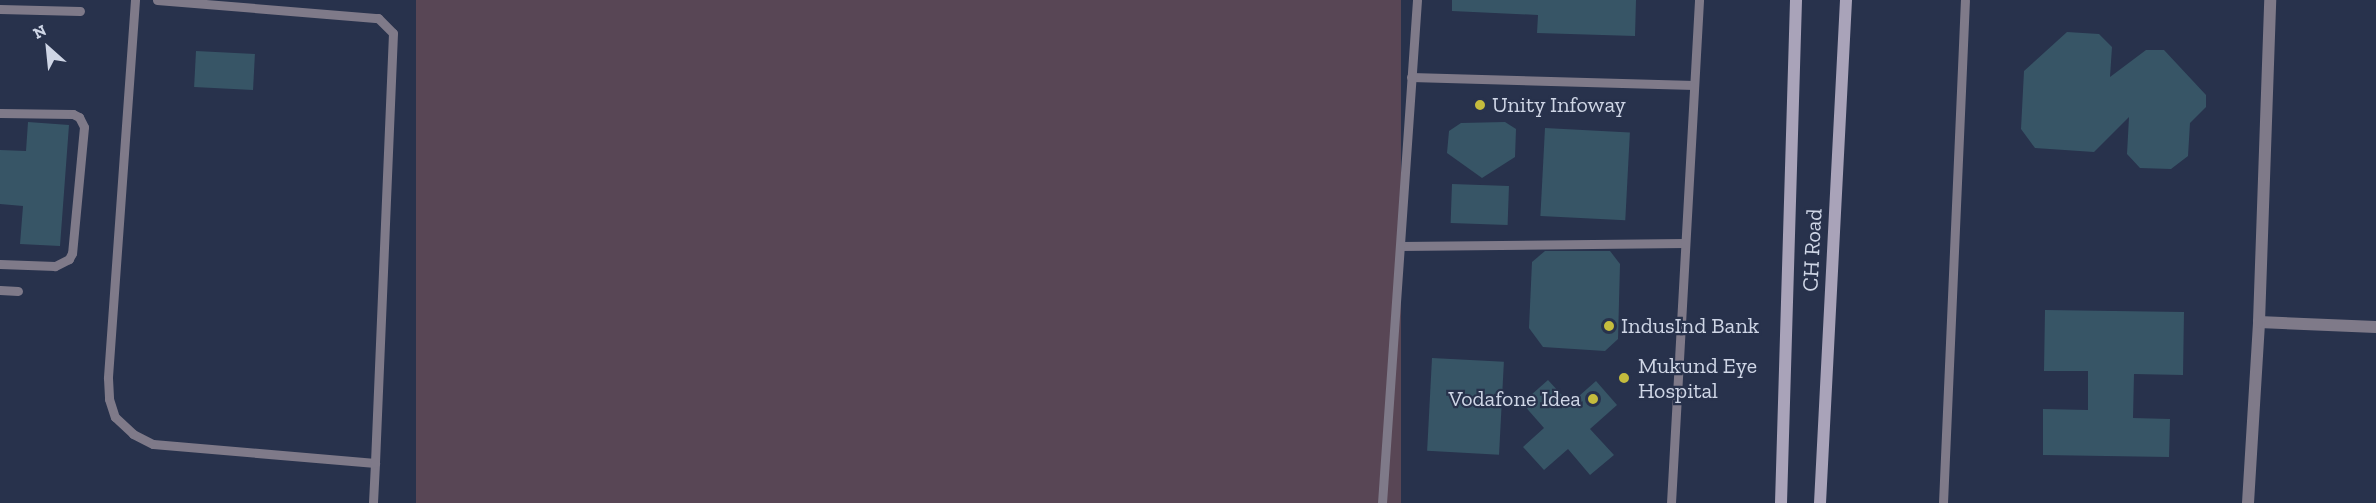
<!DOCTYPE html>
<style>
body{margin:0}
#map{position:relative;width:2376px;height:503px;overflow:hidden;background:#28324c;font-family:"Zilla Slab",serif}
div>[style]{position:absolute}
.green>*{inset:0;background:#584655;transform-origin:0 0}
.building>*{inset:0;background:#375566;transform-origin:0 0}
.lane>*{height:9px;margin:-4.5px;padding:0 4.5px;transform-origin:4.5px;border-radius:4.5px;background:#7f7a89}
.street>*{height:12px;margin:-6px;padding:0 6px;transform-origin:6px;border-radius:6px;background:#7f7a89}
.secondary>*{height:12px;margin:-6px;padding:0 6px;transform-origin:6px;border-radius:6px;background:#a9a3b9}
.dots>*{width:16px;height:16px;translate:-50% -50%;box-sizing:border-box;border:3px solid #28324c;border-radius:50%}
span{translate:-50% -50%;white-space:nowrap;text-align:center;line-height:1.15;-webkit-text-stroke:4.5px #28324c;paint-order:stroke}
.poi-label{font-size:22px;color:#cfd6e6}
.left{translate:0 -50%;text-align:left}
.right{translate:-100% -50%;text-align:right}
.street-label{font-size:22px;color:#cfd6e6}
.north{position:absolute;left:18px;top:18px;width:60px;height:60px;-webkit-text-stroke:4px #28324c;paint-order:stroke;rotate:333deg;font-size:16px;font-weight:700;line-height:24px;text-align:center;color:#cfd6e6}
.north::after{content:'';display:block;margin:auto;width:21px;height:27px;background:#cfd6e6;clip-path:polygon(50% 0,100% 100%,50% 72%,0 100%)}
</style>
<div id="map">
<div class="green">
<i style="left:416px;top:0;width:985px;height:504px"></i>
</div>
<div class="building">
<i style="clip-path:polygon(1452px 0,1636px 0,1635px 36px,1537px 33px,1538px 15px,1452px 11px)"></i>
<i style="clip-path:polygon(2067px 32px,2099px 34px,2112px 47px,2110px 77px,2146px 50px,2164px 50px,2206px 95px,2206px 107px,2190px 123px,2188px 156px,2171px 169px,2140px 168px,2127px 154px,2129px 117px,2094px 152px,2035px 148px,2021px 129px,2024px 71px)"></i>
<i style="left:196px;top:51px;width:59px;height:36px;rotate:3deg"></i>
<i style="clip-path:polygon(28px 122px,69px 125px,60px 246px,20px 244px,23px 206px,0 204px,0 150px,26px 151px)"></i>
<i style="clip-path:polygon(1505px 122px,1516px 129px,1515px 157px,1482px 178px,1447px 153px,1449px 131px,1461px 123px)"></i>
<i style="left:1545px;top:128px;width:85px;height:88px;rotate:3deg"></i>
<i style="left:1452px;top:184px;width:57px;height:39px;rotate:2deg"></i>
<i style="clip-path:polygon(1545px 251px,1610px 251px,1620px 264px,1618px 339px,1605px 351px,1543px 347px,1529px 328px,1532px 262px)"></i>
<i style="clip-path:polygon(2045px 310px,2184px 312px,2183px 375px,2134px 374px,2133px 418px,2170px 419px,2169px 457px,2043px 455px,2043px 409px,2088px 410px,2088px 371px,2044px 371px)"></i>
<i style="left:1432px;top:358px;width:72px;height:93px;rotate:3deg"></i>
<i style="clip-path:polygon(1548px 380px,1570px 404px,1596px 381px,1617px 405px,1590px 429px,1614px 455px,1590px 475px,1568px 449px,1544px 470px,1523px 447px,1544px 428px,1522px 403px)"></i>
</div>
<div class="lane">
<i style="left:135px;top:0;width:379px;rotate:94.1deg"></i>
<i style="left:108px;top:378px;width:21px;rotate:87deg"></i>
<i style="left:109px;top:399px;width:19px;rotate:72deg"></i>
<i style="left:115px;top:417px;width:25px;rotate:43deg"></i>
<i style="left:133px;top:434px;width:22px;rotate:27deg"></i>
<i style="left:153px;top:444px;width:223px;rotate:4.9deg"></i>
<i style="left:375px;top:463px;width:40px;rotate:92.9deg"></i>
<i style="left:157px;top:0;width:222px;rotate:4.7deg"></i>
<i style="left:378px;top:18px;width:21px;rotate:45deg"></i>
<i style="left:393px;top:33px;width:430px;rotate:92.4deg"></i>
<i style="left:0;top:9px;width:80px;rotate:1.4deg"></i>
<i style="left:1411px;top:77px;width:283px;rotate:1.6deg"></i>
<i style="left:0;top:113px;width:73px;rotate:0.8deg"></i>
<i style="left:73px;top:114px;width:7px;rotate:27deg"></i>
<i style="left:79px;top:117px;width:11px;rotate:63deg"></i>
<i style="left:84px;top:127px;width:127px;rotate:95.4deg"></i>
<i style="left:72px;top:253px;width:7px;rotate:117deg"></i>
<i style="left:69px;top:259px;width:16px;rotate:153deg"></i>
<i style="left:55px;top:266px;width:55px;rotate:-177.9deg"></i>
<i style="left:1400px;top:246px;width:285px;rotate:-0.6deg"></i>
<i style="left:0;top:290px;width:18px;rotate:3deg"></i>
<i style="left:1382px;top:503px;width:504px;rotate:-86.02deg"></i>
<i style="left:1671px;top:503px;width:504px;rotate:-86.81deg"></i>
<i style="left:1943px;top:503px;width:503px;rotate:-87.5deg"></i>
</div>
<div class="street">
<i style="left:2259px;top:322px;width:117px;rotate:2.4deg"></i>
<i style="left:2248px;top:503px;width:181px;rotate:-86.5deg"></i>
<i style="left:2259px;top:322px;width:322px;rotate:-88deg"></i>
</div>
<div class="secondary">
<i style="left:1781px;top:503px;width:503px;rotate:-88.29deg"></i>
<i style="left:1820px;top:503px;width:504px;rotate:-87.04deg"></i>
</div>
<div class="dots">
<i style="left:1480px;top:105px;background:#c5bc3d"></i>
<i style="left:1609px;top:326px;background:#c5bc3d"></i>
<i style="left:1624px;top:378px;background:#c5bc3d"></i>
<i style="left:1593px;top:399px;background:#c5bc3d"></i>
</div>
<div class="poi-label">
<span class="left" style="left:1492px;top:105px">Unity Infoway</span>
<span class="left" style="left:1621px;top:326px">IndusInd Bank</span>
<span class="left" style="left:1638px;top:378px">Mukund Eye<br>Hospital</span>
<span class="right" style="left:1581px;top:399px">Vodafone Idea</span>
</div>
<div class="street-label">
<span style="left:1812px;top:250px;rotate:-87deg">CH Road</span>
</div>
<div class="north">N</div>
</div>
